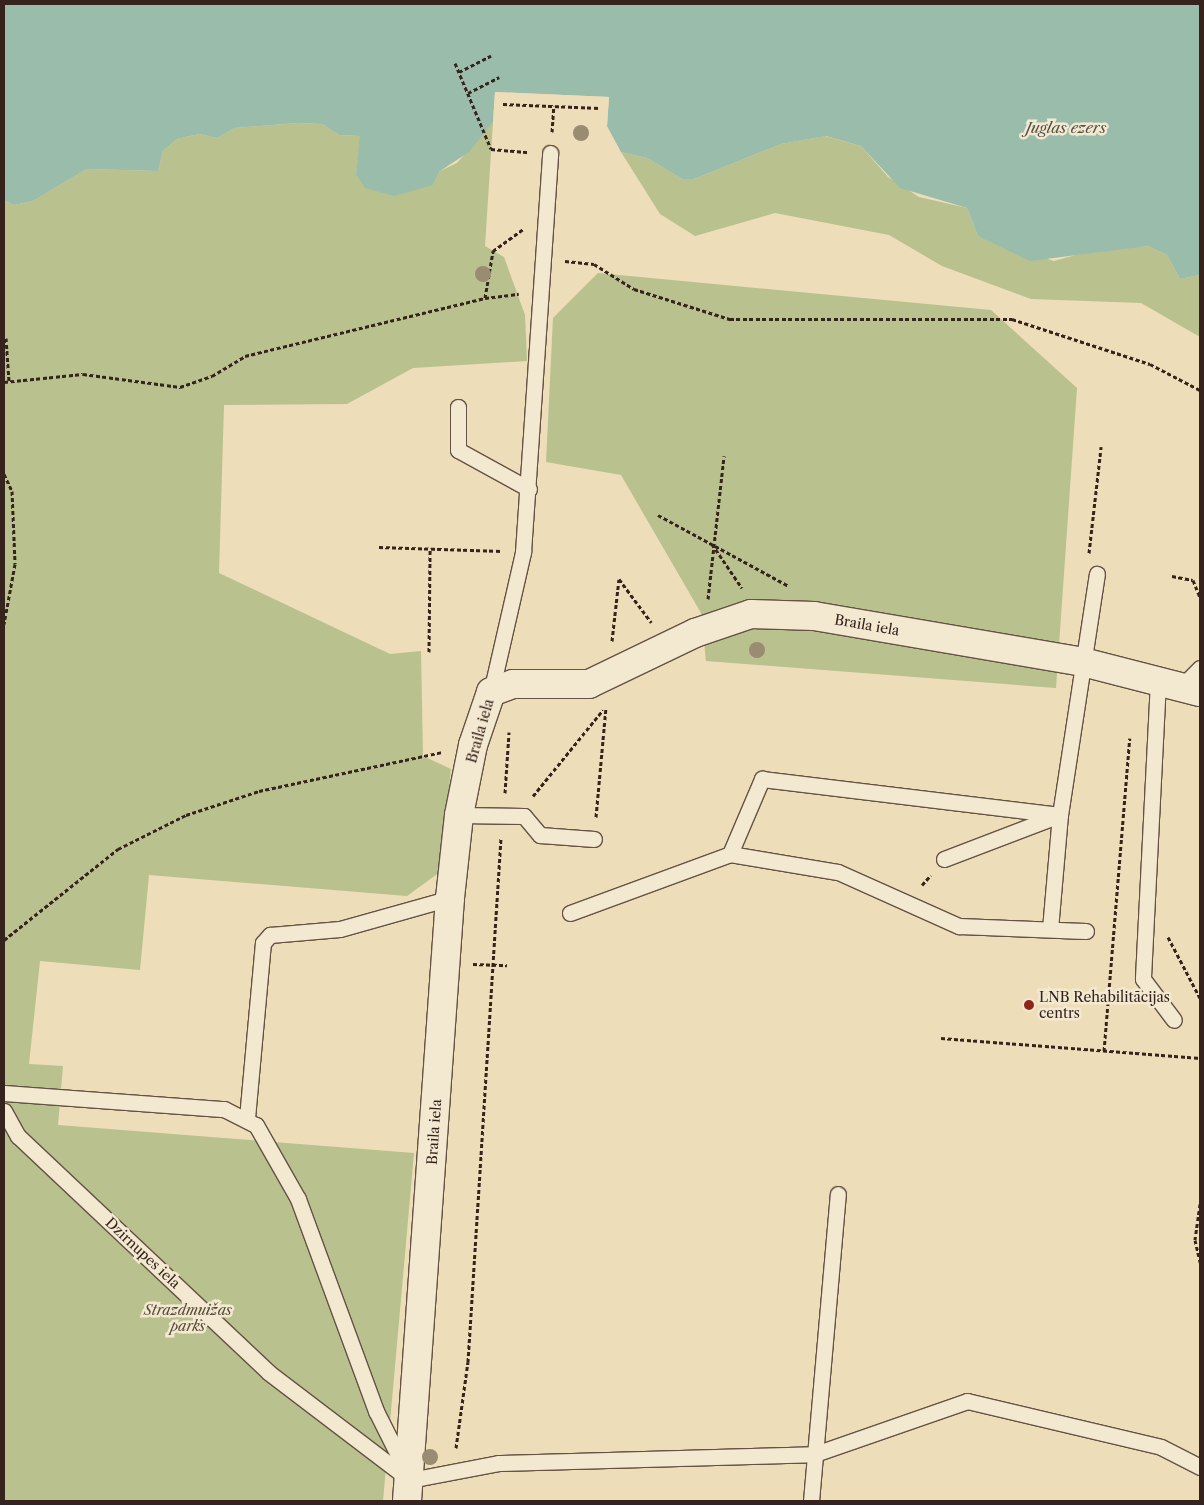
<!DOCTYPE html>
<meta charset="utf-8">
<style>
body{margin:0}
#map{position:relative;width:1204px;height:1505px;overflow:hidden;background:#edddb8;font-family:"Libre Caslon Text",serif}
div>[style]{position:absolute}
.green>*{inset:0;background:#b9c18e}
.water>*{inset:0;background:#9abcab}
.pier>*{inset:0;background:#edddb8}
.path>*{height:3px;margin-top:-1.5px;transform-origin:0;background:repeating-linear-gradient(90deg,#36231d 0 4px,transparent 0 6.5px)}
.roads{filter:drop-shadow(1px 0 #645244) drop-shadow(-1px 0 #645244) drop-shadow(0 1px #645244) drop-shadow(0 -1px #645244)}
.service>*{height:15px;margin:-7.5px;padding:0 7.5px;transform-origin:7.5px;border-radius:7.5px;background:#f3e9d1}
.minor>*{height:28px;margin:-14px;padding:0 14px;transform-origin:14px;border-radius:14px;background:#f3e9d1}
.trees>*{width:16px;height:16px;margin:-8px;border-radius:50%;background:#9a8c72}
.dots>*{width:14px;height:14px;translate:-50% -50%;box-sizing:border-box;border:2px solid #f3e9d1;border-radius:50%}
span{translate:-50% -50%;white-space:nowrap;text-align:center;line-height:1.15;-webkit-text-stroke:5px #f3e9d1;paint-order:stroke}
.street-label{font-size:14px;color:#36231d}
.poi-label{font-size:14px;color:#36231d}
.left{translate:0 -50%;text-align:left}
.park-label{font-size:14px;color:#574a39;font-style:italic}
.water-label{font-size:15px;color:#545148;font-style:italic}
.frame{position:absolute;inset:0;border:5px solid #36231d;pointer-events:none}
</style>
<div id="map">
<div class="green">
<i style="clip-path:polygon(493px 122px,485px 246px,504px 257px,525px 315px,527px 361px,413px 368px,347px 404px,224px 405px,219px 573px,390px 654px,421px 651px,423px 756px,451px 769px,440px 872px,407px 896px,149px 875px,140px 970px,40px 961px,29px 1064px,63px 1066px,58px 1125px,414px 1153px,383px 1501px,4px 1501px,4px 200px,14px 205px,33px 201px,87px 169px,158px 171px,163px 151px,177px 139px,199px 134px,217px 138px,235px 128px,298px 123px,322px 124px,339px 135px,361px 136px,356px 174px,433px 185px,440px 171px,457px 163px)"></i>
<i style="clip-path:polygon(825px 136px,861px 146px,888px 177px,919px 197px,967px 208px,978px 236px,1054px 261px,1094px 250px,1148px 246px,1167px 255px,1180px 279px,1200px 275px,1200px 337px,1141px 303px,1031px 299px,942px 266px,889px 235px,775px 213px,695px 236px,660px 214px,621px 152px,647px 158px,682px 179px,694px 179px,781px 144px)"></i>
<i style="clip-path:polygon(598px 273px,991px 310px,1077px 388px,1056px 688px,706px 661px,701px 613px,621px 475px,546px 462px,553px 318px)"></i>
</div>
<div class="water">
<i style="clip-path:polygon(4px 4px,1200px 4px,1200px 275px,1180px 279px,1167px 255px,1148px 246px,1030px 261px,978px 236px,967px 208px,900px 188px,861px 146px,826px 136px,781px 144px,694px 179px,682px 179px,647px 158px,621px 152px,607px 126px,609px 97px,495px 92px,493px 122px,469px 152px,440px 171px,433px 185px,394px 196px,365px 188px,356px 174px,360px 136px,339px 135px,322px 124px,298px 123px,235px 128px,217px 138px,199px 134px,177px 139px,163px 151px,158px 171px,87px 169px,33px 201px,14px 205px,4px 200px)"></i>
</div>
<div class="pier">
<i style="clip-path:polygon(495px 92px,609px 97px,607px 126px,607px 99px,497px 95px,493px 122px)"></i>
</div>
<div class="path">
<i style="left:455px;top:63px;width:93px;rotate:67.3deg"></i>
<i style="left:491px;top:149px;width:38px;rotate:5deg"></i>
<i style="left:459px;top:72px;width:36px;rotate:-27deg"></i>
<i style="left:468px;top:93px;width:35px;rotate:-27deg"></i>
<i style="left:503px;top:104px;width:97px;rotate:2.4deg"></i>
<i style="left:552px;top:132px;width:26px;rotate:-86deg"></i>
<i style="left:565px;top:261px;width:29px;rotate:6deg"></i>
<i style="left:594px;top:264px;width:47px;rotate:32deg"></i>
<i style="left:634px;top:289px;width:101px;rotate:17.4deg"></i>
<i style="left:730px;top:319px;width:282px"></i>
<i style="left:1012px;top:319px;width:145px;rotate:18.1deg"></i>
<i style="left:1150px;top:364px;width:56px;rotate:27.5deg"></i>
<i style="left:485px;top:298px;width:48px;rotate:-80.3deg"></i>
<i style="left:493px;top:251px;width:37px;rotate:-36deg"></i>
<i style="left:6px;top:338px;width:43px;rotate:86deg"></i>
<i style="left:4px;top:382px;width:79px;rotate:-5.8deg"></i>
<i style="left:83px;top:374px;width:98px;rotate:7.6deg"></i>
<i style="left:180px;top:387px;width:34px;rotate:-19deg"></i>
<i style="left:212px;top:376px;width:39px;rotate:-31deg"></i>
<i style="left:245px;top:356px;width:247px;rotate:-13.6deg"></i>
<i style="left:485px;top:298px;width:34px;rotate:-7deg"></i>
<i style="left:4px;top:474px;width:19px;rotate:65deg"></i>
<i style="left:12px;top:491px;width:73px;rotate:87.6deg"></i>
<i style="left:15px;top:564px;width:61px;rotate:100.4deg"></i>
<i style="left:658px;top:515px;width:149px;rotate:28.5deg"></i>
<i style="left:712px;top:544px;width:53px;rotate:55.7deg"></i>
<i style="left:379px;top:547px;width:123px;rotate:1.9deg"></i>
<i style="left:1089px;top:553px;width:107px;rotate:-83.5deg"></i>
<i style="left:1172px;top:576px;width:21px;rotate:11deg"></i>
<i style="left:1193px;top:580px;width:18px;rotate:68deg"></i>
<i style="left:619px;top:579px;width:54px;rotate:53.3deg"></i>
<i style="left:708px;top:599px;width:144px;rotate:-83.6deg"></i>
<i style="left:612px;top:641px;width:62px;rotate:-83.6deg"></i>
<i style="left:429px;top:652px;width:104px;rotate:-89.4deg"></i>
<i style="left:505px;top:793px;width:61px;rotate:-86.2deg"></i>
<i style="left:533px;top:796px;width:111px;rotate:-50.9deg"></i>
<i style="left:596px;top:817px;width:110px;rotate:-84.8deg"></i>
<i style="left:922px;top:885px;width:13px;rotate:-48deg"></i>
<i style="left:1168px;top:937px;width:69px;rotate:62.3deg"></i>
<i style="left:4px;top:940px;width:146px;rotate:-38.6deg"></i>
<i style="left:118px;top:849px;width:76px;rotate:-26.6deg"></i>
<i style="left:186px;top:815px;width:77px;rotate:-18.2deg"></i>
<i style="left:259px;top:791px;width:187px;rotate:-12deg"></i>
<i style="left:473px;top:964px;width:34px;rotate:2deg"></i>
<i style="left:941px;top:1038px;width:260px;rotate:4.4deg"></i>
<i style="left:1104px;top:1051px;width:314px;rotate:-85.3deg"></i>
<i style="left:1200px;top:1204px;width:36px;rotate:98deg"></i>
<i style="left:1195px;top:1240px;width:23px;rotate:77deg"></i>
<i style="left:456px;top:1448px;width:87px;rotate:-82.1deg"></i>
<i style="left:468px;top:1362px;width:526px;rotate:-86.4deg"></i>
</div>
<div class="roads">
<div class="service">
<i style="left:458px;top:407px;width:43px;rotate:90deg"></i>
<i style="left:458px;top:450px;width:81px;rotate:28.8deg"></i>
<i style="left:1158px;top:681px;width:298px;rotate:92.9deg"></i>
<i style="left:1143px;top:979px;width:51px;rotate:52.9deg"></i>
<i style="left:1181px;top:687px;width:27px;rotate:-45deg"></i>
<i style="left:491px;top:692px;width:144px;rotate:-77.1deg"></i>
<i style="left:523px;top:552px;width:400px;rotate:-86.1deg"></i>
<i style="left:459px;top:815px;width:65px;rotate:0.9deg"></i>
<i style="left:524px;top:816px;width:25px;rotate:50deg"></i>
<i style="left:540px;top:835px;width:54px;rotate:4.2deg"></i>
<i style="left:730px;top:854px;width:82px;rotate:-66.9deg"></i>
<i style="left:762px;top:779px;width:300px;rotate:6.9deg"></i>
<i style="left:944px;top:859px;width:123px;rotate:-20.9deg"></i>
<i style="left:570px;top:913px;width:171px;rotate:-20.2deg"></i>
<i style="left:730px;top:854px;width:109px;rotate:9.5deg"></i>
<i style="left:838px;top:872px;width:133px;rotate:24.1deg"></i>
<i style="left:959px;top:926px;width:127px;rotate:2.3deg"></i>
<i style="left:1050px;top:929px;width:114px;rotate:-85deg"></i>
<i style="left:1060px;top:815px;width:244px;rotate:-81.3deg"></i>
<i style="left:4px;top:1093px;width:221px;rotate:4.2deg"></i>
<i style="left:224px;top:1109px;width:36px;rotate:27deg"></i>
<i style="left:256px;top:1125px;width:85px;rotate:60.4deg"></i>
<i style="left:298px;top:1199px;width:226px;rotate:69.8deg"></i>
<i style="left:376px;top:1411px;width:67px;rotate:63.4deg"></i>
<i style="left:4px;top:1111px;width:29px;rotate:61deg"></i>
<i style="left:18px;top:1136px;width:344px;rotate:43.3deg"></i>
<i style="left:268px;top:1372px;width:173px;rotate:37.3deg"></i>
<i style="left:247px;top:1118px;width:176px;rotate:-84.8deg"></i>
<i style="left:263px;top:943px;width:11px;rotate:-49deg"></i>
<i style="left:270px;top:935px;width:70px;rotate:-4.9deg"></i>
<i style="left:340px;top:929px;width:114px;rotate:-15.7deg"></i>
<i style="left:410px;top:1480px;width:91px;rotate:-10.8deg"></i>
<i style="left:499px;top:1463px;width:316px;rotate:-1.6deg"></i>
<i style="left:815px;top:1454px;width:161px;rotate:-19.2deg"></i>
<i style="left:967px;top:1401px;width:199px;rotate:13.3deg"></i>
<i style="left:1161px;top:1447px;width:44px;rotate:27.1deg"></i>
<i style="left:811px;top:1501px;width:308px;rotate:-85deg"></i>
</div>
<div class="minor">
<i style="left:407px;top:1501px;width:605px;rotate:-85.92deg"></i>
<i style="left:450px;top:898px;width:83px;rotate:-83.8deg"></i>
<i style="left:459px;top:815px;width:71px;rotate:-78.7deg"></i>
<i style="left:473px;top:745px;width:56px;rotate:-71.2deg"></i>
<i style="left:491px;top:692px;width:23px;rotate:-20deg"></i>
<i style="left:513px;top:684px;width:76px"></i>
<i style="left:589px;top:684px;width:118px;rotate:-25.7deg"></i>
<i style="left:695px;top:633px;width:59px;rotate:-18.7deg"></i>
<i style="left:751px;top:614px;width:63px;rotate:1.8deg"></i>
<i style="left:814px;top:616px;width:273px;rotate:9.7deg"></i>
<i style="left:1083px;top:662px;width:121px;rotate:14.4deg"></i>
</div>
</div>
<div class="trees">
<i style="left:581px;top:133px"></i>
<i style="left:483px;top:274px"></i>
<i style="left:757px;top:650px"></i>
<i style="left:430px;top:1457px"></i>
</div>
<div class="dots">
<i style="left:1029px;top:1005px;background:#8f2418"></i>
</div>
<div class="street-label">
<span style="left:867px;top:625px;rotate:10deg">Braila iela</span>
<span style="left:480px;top:731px;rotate:-74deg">Braila iela</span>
<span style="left:434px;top:1132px;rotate:-86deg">Braila iela</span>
<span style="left:143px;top:1253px;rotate:43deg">Dzirnupes iela</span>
</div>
<div class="poi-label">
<span class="left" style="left:1039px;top:1005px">LNB Rehabilitācijas<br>centrs</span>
</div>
<div class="park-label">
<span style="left:188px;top:1318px">Strazdmuižas<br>parks</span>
</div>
<div class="water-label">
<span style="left:1066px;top:128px">Juglas ezers</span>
</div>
<div class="frame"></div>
</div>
